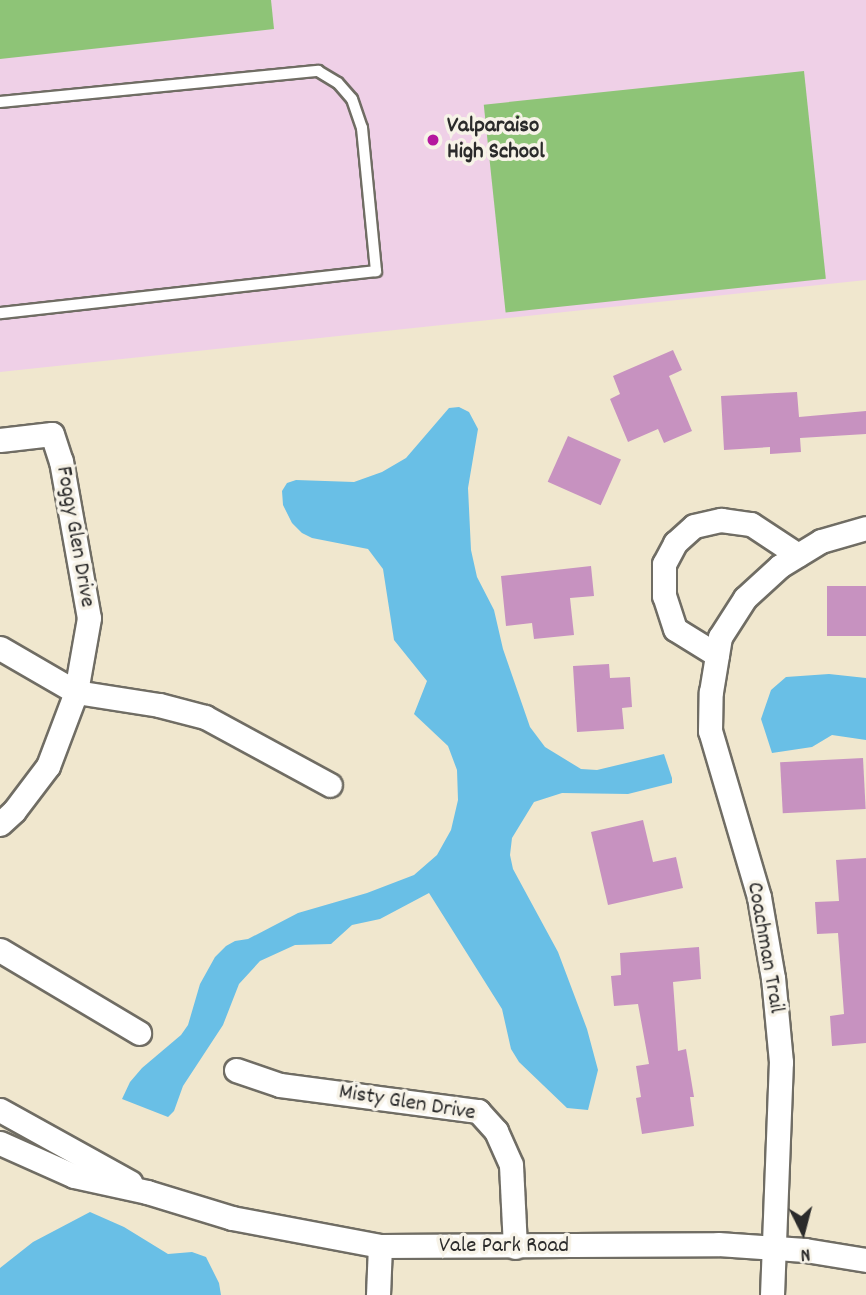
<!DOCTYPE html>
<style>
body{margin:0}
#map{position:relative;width:866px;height:1295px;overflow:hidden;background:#f0e7ce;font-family:Dekko,sans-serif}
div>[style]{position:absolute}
.built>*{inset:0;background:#efd0e7}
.green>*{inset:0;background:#8ec477;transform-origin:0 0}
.water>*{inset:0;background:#69bfe6}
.building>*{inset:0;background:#c792c0;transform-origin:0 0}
.roads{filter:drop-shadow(2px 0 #706d64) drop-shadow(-2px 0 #706d64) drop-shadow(0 2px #706d64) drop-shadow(0 -2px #706d64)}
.lane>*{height:10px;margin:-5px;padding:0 5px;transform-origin:5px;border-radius:5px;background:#fff}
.street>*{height:23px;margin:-11.5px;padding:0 11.5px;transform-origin:11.5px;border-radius:11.5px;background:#fff}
.dots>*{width:19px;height:19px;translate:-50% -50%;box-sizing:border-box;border:4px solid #f7f3e8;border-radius:50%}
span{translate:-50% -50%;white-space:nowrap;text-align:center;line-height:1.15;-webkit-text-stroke:7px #f7f3e8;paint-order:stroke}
.poi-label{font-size:23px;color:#2b2b2b;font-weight:700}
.left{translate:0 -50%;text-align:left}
.street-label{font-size:23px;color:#2b2b2b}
.north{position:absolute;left:768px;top:1197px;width:70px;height:70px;-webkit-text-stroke:5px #f7f3e8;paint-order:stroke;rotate:174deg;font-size:19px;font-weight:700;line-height:28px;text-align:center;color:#2b2b2b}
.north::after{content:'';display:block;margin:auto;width:24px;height:32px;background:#2b2b2b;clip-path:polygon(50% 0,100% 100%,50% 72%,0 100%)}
</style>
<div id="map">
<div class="built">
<i style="clip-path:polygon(0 0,866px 0,866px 280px,0 372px)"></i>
</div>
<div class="green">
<i style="clip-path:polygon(0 0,271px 0,274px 29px,0 59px)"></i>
<i style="left:804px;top:71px;width:209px;height:322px;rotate:84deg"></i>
</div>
<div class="water">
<i style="clip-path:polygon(459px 407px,469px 412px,478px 429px,468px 488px,471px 550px,477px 577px,494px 610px,503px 649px,530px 727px,545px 747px,581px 769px,597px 770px,664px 754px,672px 778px,672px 783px,628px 794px,562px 793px,534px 802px,512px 838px,510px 855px,513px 869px,558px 952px,587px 1029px,598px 1070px,588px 1110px,567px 1108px,519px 1062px,511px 1049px,502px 1009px,429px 893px,380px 919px,352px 925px,331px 944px,295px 945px,260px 961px,239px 984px,223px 1025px,183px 1086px,174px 1111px,168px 1117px,122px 1099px,130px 1082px,142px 1068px,181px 1035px,188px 1025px,200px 984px,215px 957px,226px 946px,235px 941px,248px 939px,298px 913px,367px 893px,414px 875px,437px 855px,451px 830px,458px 800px,457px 770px,448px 746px,414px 714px,427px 681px,394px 640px,383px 569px,368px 549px,312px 538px,302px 533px,292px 523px,283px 505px,282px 491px,287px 483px,296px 480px,354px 482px,382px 472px,406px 458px,449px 408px)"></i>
<i style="clip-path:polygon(829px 674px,866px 678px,866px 740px,832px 735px,812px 747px,772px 753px,761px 719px,771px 690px,786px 677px)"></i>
<i style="clip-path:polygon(90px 1212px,124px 1227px,168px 1254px,192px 1252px,206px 1257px,219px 1283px,221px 1295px,0 1295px,0 1268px,33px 1242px)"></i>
</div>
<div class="building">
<i style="clip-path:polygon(673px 350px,682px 370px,669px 376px,692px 431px,664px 443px,658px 429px,628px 442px,610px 399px,620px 394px,613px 376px)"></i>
<i style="clip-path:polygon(797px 392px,799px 417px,866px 411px,866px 434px,800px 438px,801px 452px,770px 454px,770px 447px,724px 450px,721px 396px)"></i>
<i style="left:568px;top:436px;width:58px;height:50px;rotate:24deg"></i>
<i style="clip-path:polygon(591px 566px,594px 596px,570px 598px,574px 635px,534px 639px,532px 623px,506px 626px,501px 576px)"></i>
<i style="left:866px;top:586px;width:50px;height:39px;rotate:90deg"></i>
<i style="clip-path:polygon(609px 664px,610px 678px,630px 677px,632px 707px,622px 708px,624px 729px,577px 732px,573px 666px)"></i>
<i style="left:863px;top:758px;width:51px;height:83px;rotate:87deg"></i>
<i style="clip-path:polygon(643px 820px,653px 862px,676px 857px,683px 888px,608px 905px,591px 832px)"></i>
<i style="clip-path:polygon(866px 858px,866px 1043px,832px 1046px,830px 1016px,844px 1014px,838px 933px,817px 934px,815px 902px,839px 901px,836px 860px)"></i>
<i style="clip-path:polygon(699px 947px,701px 979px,673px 982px,678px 1051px,686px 1049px,694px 1097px,690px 1097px,694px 1126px,642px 1134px,636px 1098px,641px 1097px,636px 1066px,649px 1064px,638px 1004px,614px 1006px,611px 976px,621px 975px,620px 953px)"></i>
</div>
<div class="roads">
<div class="lane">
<i style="left:0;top:102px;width:320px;rotate:-5.6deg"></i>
<i style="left:318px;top:71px;width:23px;rotate:31deg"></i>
<i style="left:338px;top:83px;width:21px;rotate:49deg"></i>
<i style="left:352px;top:99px;width:31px;rotate:71deg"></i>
<i style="left:362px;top:128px;width:144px;rotate:84.4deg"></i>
<i style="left:376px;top:271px;width:378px;rotate:173.6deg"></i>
</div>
<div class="street">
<i style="left:0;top:440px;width:52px;rotate:-6.6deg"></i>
<i style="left:52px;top:434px;width:28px;rotate:72deg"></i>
<i style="left:61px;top:461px;width:159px;rotate:79.9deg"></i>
<i style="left:89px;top:618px;width:75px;rotate:100deg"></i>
<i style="left:76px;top:692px;width:79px;rotate:110.7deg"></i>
<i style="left:48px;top:766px;width:56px;rotate:127.1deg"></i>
<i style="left:14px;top:811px;width:19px;rotate:137deg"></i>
<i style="left:0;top:648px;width:88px;rotate:30.1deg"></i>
<i style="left:76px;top:692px;width:84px;rotate:8.9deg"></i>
<i style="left:159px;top:705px;width:48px;rotate:14.6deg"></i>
<i style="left:205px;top:717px;width:142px;rotate:28.5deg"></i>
<i style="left:717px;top:655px;width:49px;rotate:-148.2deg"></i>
<i style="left:675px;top:629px;width:35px;rotate:-108deg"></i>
<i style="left:664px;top:596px;width:32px;rotate:-90deg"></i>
<i style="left:664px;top:564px;width:24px;rotate:-62deg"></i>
<i style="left:675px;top:543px;width:25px;rotate:-42deg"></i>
<i style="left:694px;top:526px;width:28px;rotate:-13deg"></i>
<i style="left:721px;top:520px;width:30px;rotate:8deg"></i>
<i style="left:751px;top:524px;width:56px;rotate:33.4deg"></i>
<i style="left:0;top:950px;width:162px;rotate:30.8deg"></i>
<i style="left:236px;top:1070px;width:46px;rotate:18.8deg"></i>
<i style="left:280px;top:1085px;width:200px;rotate:7.5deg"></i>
<i style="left:478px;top:1111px;width:27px;rotate:48deg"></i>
<i style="left:496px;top:1131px;width:37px;rotate:66deg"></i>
<i style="left:511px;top:1165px;width:82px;rotate:87.2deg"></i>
<i style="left:0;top:1110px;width:149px;rotate:29deg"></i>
<i style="left:0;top:1143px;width:81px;rotate:24deg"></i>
<i style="left:74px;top:1176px;width:75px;rotate:12.4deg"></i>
<i style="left:147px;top:1192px;width:89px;rotate:17deg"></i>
<i style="left:232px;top:1218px;width:151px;rotate:10.7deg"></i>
<i style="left:380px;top:1246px;width:338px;rotate:-0.3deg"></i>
<i style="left:718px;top:1244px;width:87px;rotate:3.9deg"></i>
<i style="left:805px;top:1250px;width:62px;rotate:9.3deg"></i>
<i style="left:378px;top:1295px;width:49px;rotate:-87.7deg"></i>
<i style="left:772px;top:1295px;width:233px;rotate:-87.8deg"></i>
<i style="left:781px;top:1062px;width:84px;rotate:-95.4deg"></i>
<i style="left:773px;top:978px;width:82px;rotate:-99.8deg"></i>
<i style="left:759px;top:897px;width:173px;rotate:-106.4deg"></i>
<i style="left:710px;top:731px;width:39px;rotate:-89deg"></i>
<i style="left:711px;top:692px;width:56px;rotate:-80.7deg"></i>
<i style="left:720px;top:637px;width:46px;rotate:-57.3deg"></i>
<i style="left:745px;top:598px;width:47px;rotate:-42.4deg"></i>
<i style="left:780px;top:566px;width:48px;rotate:-31.4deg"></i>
<i style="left:821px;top:541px;width:47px;rotate:-16.1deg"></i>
</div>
</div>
<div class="dots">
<i style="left:433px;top:140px;background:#b5179e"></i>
</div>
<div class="poi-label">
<span class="left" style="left:447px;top:140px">Valparaiso<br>High School</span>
</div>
<div class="street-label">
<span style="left:74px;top:537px;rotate:80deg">Foggy Glen Drive</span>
<span style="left:764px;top:948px;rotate:80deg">Coachman Trail</span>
<span style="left:407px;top:1104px;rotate:9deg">Misty Glen Drive</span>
<span style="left:504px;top:1247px">Vale Park Road</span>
</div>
<div class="north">N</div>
</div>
